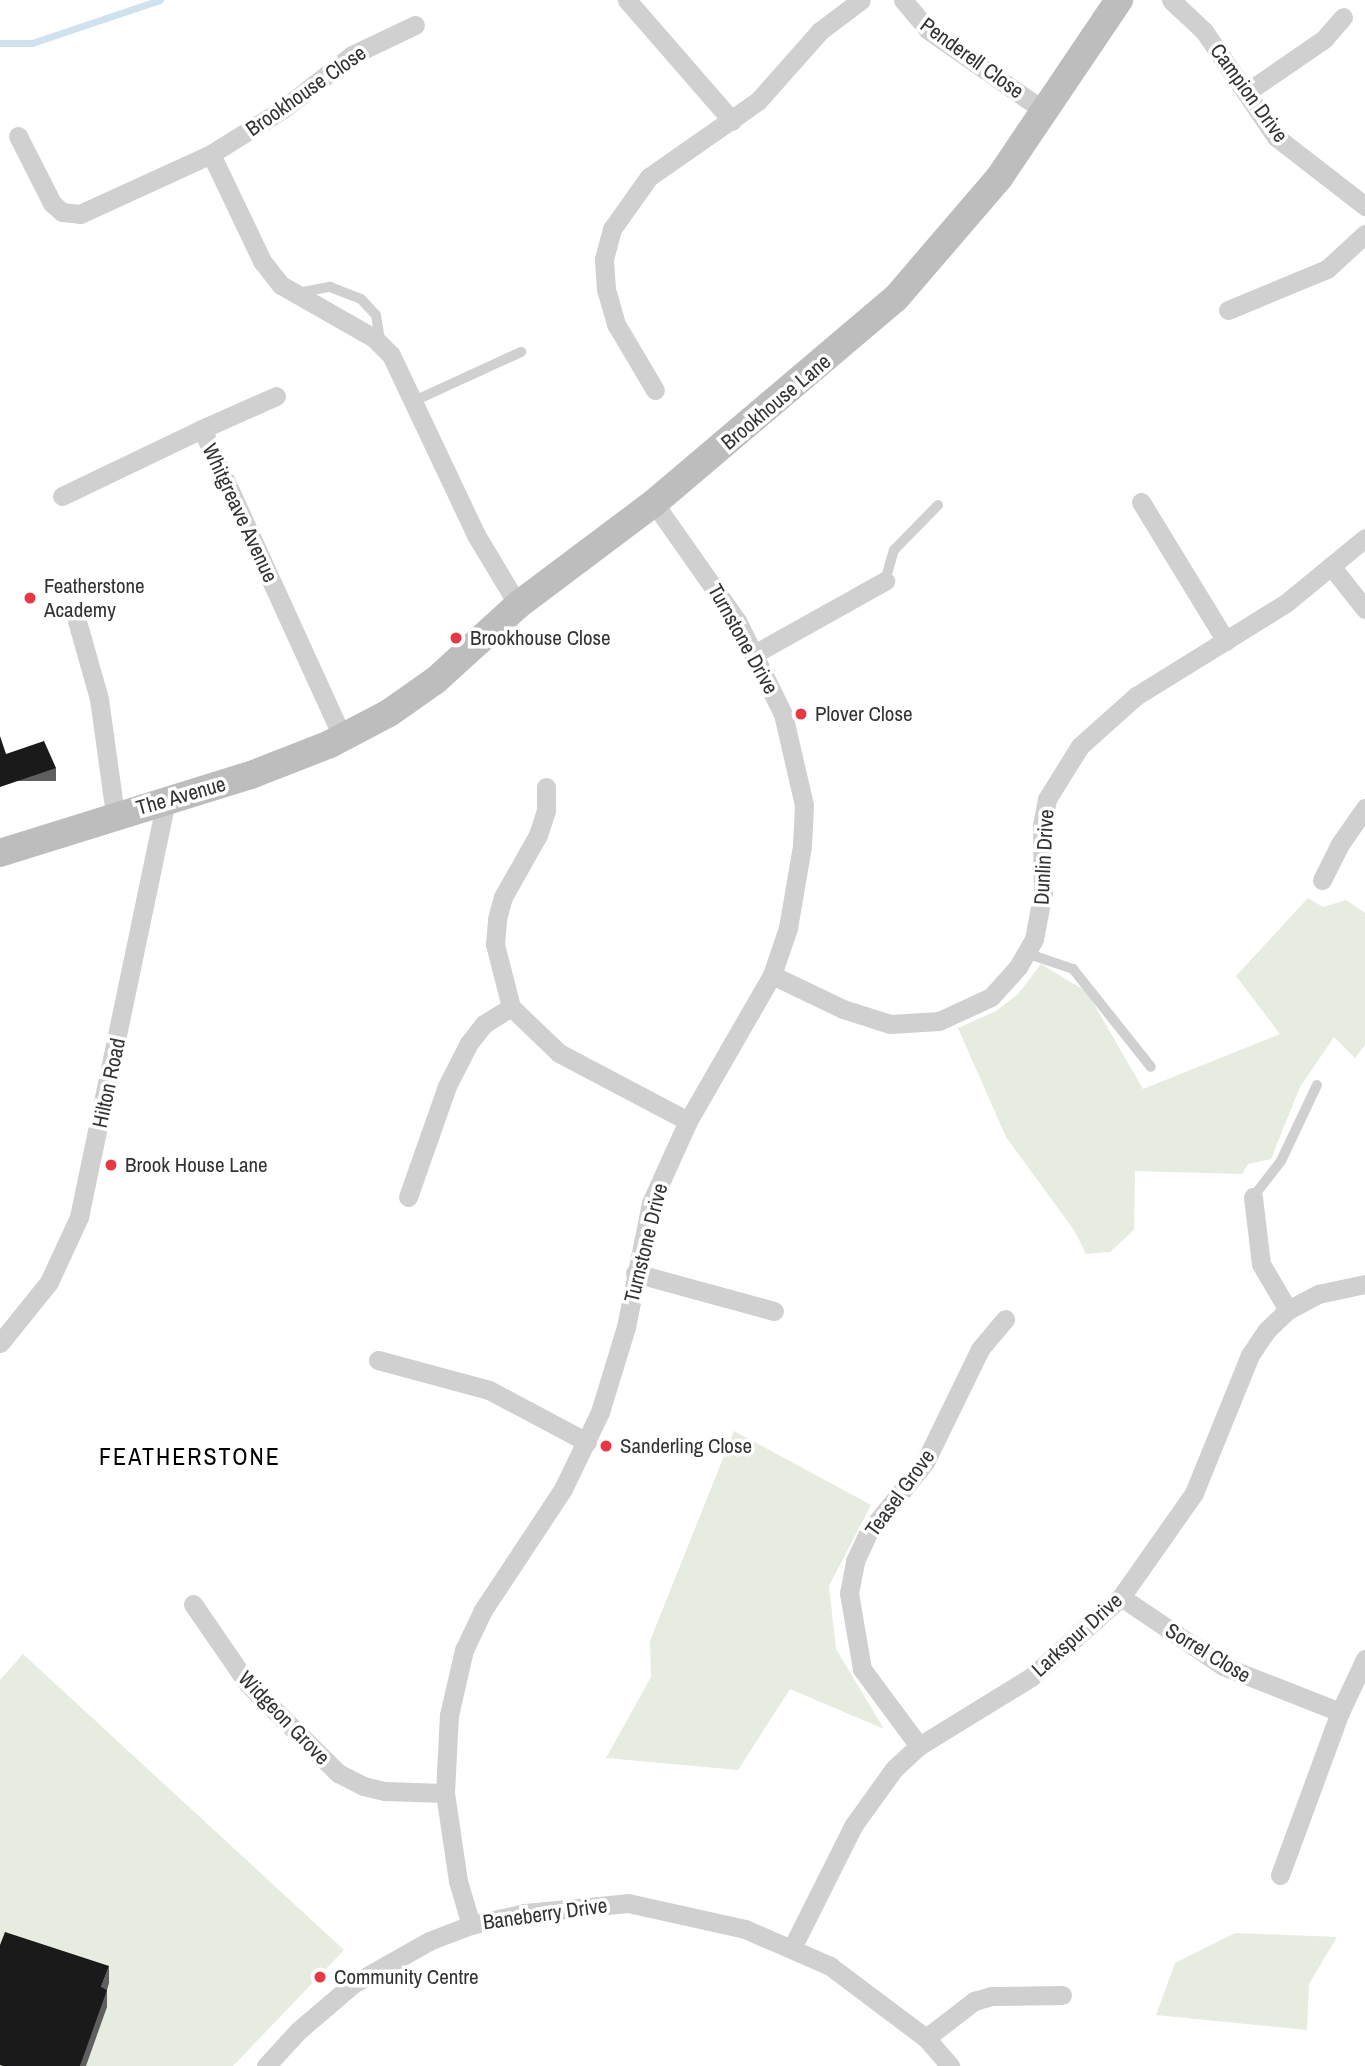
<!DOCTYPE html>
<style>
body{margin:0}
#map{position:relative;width:1365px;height:2066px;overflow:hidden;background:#fff;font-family:"Archivo Narrow",sans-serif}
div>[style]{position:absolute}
.green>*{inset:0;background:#e6ecdf}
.stream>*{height:7px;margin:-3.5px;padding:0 3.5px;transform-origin:3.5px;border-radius:3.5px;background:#cfe2ee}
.lane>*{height:10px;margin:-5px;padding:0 5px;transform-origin:5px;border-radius:5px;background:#d0d0d0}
.street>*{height:19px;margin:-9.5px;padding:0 9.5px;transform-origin:9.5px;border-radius:9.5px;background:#d0d0d0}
.secondary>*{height:28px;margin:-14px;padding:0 14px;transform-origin:14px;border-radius:14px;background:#bdbdbd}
.shaded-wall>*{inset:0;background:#5f5f5f;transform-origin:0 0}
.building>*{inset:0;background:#1a1a1a}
.dots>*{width:19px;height:19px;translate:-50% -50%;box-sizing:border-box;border:4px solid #fff;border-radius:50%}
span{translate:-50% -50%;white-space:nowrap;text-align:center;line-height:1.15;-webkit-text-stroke:7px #fff;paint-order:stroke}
.street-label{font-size:21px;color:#333}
.poi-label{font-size:21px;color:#333}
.left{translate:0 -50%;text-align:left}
.quarter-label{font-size:24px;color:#000;letter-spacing:2px}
</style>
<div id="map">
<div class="green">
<i style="clip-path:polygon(1308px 898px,1323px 907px,1346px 900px,1365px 913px,1365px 1045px,1355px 1058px,1334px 1037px,1300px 1087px,1271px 1159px,1248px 1164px,1242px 1174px,1135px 1171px,1134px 1230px,1110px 1252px,1086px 1254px,1074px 1230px,1006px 1137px,958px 1028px,996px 1011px,1018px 994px,1041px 964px,1087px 992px,1143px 1089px,1280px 1034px,1236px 976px)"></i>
<i style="clip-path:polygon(734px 1431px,871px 1505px,829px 1586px,836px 1649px,884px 1729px,790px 1689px,738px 1770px,606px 1758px,651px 1677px,650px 1641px)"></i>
<i style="clip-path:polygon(23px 1654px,344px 1950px,233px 2066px,0 2066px,0 1680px)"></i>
<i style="clip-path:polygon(1235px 1933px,1337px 1937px,1309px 1984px,1307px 2030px,1156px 2015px,1175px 1963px)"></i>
</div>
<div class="stream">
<i style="left:0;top:43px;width:32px"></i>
<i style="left:32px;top:43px;width:135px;rotate:-18.6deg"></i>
</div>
<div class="lane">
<i style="left:298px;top:293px;width:33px;rotate:-11deg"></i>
<i style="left:330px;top:287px;width:33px;rotate:21deg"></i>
<i style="left:361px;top:299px;width:22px;rotate:47deg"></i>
<i style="left:376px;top:315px;width:26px;rotate:81deg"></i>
<i style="left:414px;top:401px;width:118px;rotate:-24.6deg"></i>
<i style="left:885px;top:581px;width:32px;rotate:-74deg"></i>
<i style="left:894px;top:550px;width:63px;rotate:-45.6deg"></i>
<i style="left:1026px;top:953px;width:50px;rotate:18.8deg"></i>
<i style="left:1073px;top:969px;width:125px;rotate:51.5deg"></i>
<i style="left:1253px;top:1197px;width:46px;rotate:-52.1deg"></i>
<i style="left:1281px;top:1161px;width:84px;rotate:-64.7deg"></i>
</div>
<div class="street">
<i style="left:627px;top:0;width:160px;rotate:49deg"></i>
<i style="left:903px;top:0;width:39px;rotate:50deg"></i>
<i style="left:928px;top:30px;width:144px;rotate:34.8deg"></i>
<i style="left:1171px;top:0;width:45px;rotate:43.2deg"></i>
<i style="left:1204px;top:31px;width:128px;rotate:55.8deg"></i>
<i style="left:1276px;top:137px;width:113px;rotate:37.8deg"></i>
<i style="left:415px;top:25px;width:70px;rotate:154.5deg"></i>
<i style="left:352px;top:55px;width:88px;rotate:142deg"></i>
<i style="left:283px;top:109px;width:85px;rotate:148deg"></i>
<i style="left:211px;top:154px;width:119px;rotate:64.5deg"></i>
<i style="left:262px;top:261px;width:31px;rotate:52deg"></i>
<i style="left:281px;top:285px;width:107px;rotate:29.7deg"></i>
<i style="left:374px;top:338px;width:24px;rotate:45deg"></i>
<i style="left:391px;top:355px;width:199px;rotate:64.7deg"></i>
<i style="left:476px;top:535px;width:82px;rotate:59deg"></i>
<i style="left:1247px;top:92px;width:93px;rotate:-34.5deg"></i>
<i style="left:1324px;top:39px;width:29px;rotate:-49deg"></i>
<i style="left:18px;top:136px;width:75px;rotate:63.1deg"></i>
<i style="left:52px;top:203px;width:13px;rotate:42deg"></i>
<i style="left:62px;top:212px;width:18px;rotate:6deg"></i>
<i style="left:80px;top:214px;width:144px;rotate:-24.6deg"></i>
<i style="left:1228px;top:310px;width:107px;rotate:-22.5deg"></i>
<i style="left:1327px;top:269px;width:52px;rotate:-42.6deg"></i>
<i style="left:655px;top:390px;width:77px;rotate:-120.6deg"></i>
<i style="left:616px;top:324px;width:36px;rotate:-106deg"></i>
<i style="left:606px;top:289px;width:30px;rotate:-94deg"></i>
<i style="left:604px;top:259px;width:31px;rotate:-75deg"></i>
<i style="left:612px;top:229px;width:64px;rotate:-54.6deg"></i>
<i style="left:649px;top:177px;width:133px;rotate:-34.9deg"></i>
<i style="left:758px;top:101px;width:94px;rotate:-48.5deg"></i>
<i style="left:820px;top:31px;width:51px;rotate:-37.1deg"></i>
<i style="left:202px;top:429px;width:81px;rotate:-24deg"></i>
<i style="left:62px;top:496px;width:155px;rotate:-25.6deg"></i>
<i style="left:202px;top:429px;width:340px;rotate:65.5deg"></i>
<i style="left:1141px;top:502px;width:163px;rotate:58.6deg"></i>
<i style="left:1331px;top:566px;width:55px;rotate:51.7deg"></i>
<i style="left:77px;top:621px;width:81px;rotate:74.2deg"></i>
<i style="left:99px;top:699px;width:117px;rotate:82.1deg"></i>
<i style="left:756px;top:653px;width:148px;rotate:-29.2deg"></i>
<i style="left:1322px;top:880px;width:40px;rotate:-63.4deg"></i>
<i style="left:1340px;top:844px;width:44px;rotate:-55.2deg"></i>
<i style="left:772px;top:975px;width:79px;rotate:25.6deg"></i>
<i style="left:843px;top:1009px;width:49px;rotate:17.7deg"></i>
<i style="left:890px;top:1024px;width:49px;rotate:-3.5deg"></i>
<i style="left:939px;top:1021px;width:57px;rotate:-24.8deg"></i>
<i style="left:991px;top:997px;width:40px;rotate:-48deg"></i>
<i style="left:1018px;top:967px;width:32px;rotate:-60deg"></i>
<i style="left:1034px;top:939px;width:48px;rotate:-79.2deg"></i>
<i style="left:1043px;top:892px;width:67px;rotate:-90.9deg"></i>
<i style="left:1042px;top:825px;width:26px;rotate:-79deg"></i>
<i style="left:1047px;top:799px;width:62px;rotate:-58.1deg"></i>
<i style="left:1080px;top:746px;width:75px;rotate:-41.8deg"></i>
<i style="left:1136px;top:696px;width:176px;rotate:-31.8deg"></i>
<i style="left:1286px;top:603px;width:102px;rotate:-39.4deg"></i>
<i style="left:511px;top:1007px;width:66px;rotate:43.8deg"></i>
<i style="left:559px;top:1053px;width:146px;rotate:27.8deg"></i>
<i style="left:408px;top:1197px;width:118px;rotate:-70.6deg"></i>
<i style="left:447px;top:1086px;width:48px;rotate:-62.9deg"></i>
<i style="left:469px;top:1043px;width:24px;rotate:-52deg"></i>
<i style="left:484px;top:1024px;width:32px;rotate:-32deg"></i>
<i style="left:511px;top:1007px;width:65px;rotate:-104.3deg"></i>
<i style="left:495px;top:944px;width:25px;rotate:-85deg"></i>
<i style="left:497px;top:919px;width:23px;rotate:-75deg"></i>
<i style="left:503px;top:897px;width:71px;rotate:-60.6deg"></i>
<i style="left:538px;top:835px;width:25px;rotate:-72deg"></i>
<i style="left:546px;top:811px;width:24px;rotate:-90deg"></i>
<i style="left:1253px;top:1197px;width:67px;rotate:83.2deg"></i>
<i style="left:1261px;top:1264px;width:53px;rotate:59.6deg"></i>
<i style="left:635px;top:1273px;width:144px;rotate:15.3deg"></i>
<i style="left:0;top:1343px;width:78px;rotate:-51.2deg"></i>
<i style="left:49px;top:1282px;width:72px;rotate:-65.2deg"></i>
<i style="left:79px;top:1217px;width:426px;rotate:-78.2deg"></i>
<i style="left:378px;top:1360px;width:115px;rotate:15.1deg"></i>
<i style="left:489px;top:1390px;width:111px;rotate:28deg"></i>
<i style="left:1121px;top:1597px;width:123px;rotate:34.1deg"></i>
<i style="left:1223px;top:1666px;width:126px;rotate:21.5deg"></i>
<i style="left:1340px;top:1712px;width:59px;rotate:-64.7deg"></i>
<i style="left:193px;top:1604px;width:97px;rotate:55.5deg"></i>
<i style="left:248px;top:1684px;width:127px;rotate:44.7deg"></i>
<i style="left:338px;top:1773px;width:28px;rotate:27deg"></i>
<i style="left:363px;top:1786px;width:23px;rotate:13deg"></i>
<i style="left:385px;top:1791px;width:60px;rotate:1.9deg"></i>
<i style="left:919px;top:1746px;width:96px;rotate:-126.5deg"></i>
<i style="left:862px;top:1669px;width:77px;rotate:-99.7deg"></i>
<i style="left:849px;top:1593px;width:33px;rotate:-79deg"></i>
<i style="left:855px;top:1561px;width:31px;rotate:-65deg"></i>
<i style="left:868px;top:1533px;width:91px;rotate:-51.2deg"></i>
<i style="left:925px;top:1462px;width:126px;rotate:-64deg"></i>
<i style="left:980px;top:1349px;width:39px;rotate:-50deg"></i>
<i style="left:1280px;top:1875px;width:174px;rotate:-69.8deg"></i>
<i style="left:471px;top:1925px;width:46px;rotate:-106.5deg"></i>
<i style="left:458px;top:1881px;width:89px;rotate:-98.4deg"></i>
<i style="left:445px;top:1793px;width:78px;rotate:-87.1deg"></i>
<i style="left:449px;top:1715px;width:67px;rotate:-77deg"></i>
<i style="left:464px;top:1650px;width:44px;rotate:-64.6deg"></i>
<i style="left:483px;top:1610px;width:145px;rotate:-56.5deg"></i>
<i style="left:563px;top:1489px;width:85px;rotate:-64.3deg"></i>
<i style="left:600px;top:1412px;width:89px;rotate:-73deg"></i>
<i style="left:626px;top:1327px;width:126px;rotate:-78.6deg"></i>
<i style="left:651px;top:1203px;width:90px;rotate:-65.7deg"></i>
<i style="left:688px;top:1121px;width:168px;rotate:-60.1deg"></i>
<i style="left:772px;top:975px;width:50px;rotate:-71.2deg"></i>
<i style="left:788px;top:928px;width:83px;rotate:-80.3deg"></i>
<i style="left:802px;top:846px;width:41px;rotate:-87.2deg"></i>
<i style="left:804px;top:805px;width:93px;rotate:-103deg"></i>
<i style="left:783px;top:714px;width:104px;rotate:-116.3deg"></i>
<i style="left:737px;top:621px;width:144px;rotate:-125.1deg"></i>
<i style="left:792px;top:1948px;width:136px;rotate:-63.4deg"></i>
<i style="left:853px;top:1826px;width:70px;rotate:-54.3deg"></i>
<i style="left:894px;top:1769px;width:34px;rotate:-43deg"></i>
<i style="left:919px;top:1746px;width:132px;rotate:-31.6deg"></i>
<i style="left:1031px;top:1677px;width:120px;rotate:-41.6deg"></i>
<i style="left:1121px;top:1597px;width:127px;rotate:-54.9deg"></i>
<i style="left:1194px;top:1493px;width:149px;rotate:-67.9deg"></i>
<i style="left:1250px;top:1355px;width:30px;rotate:-56deg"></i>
<i style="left:1267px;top:1330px;width:29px;rotate:-44deg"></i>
<i style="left:1288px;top:1310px;width:34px;rotate:-28deg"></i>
<i style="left:1318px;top:1294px;width:48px;rotate:-12deg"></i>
<i style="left:926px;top:2038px;width:61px;rotate:-37.6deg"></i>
<i style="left:974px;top:2001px;width:18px;rotate:-16deg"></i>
<i style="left:991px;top:1996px;width:71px;rotate:-0.8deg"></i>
<i style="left:266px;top:2066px;width:47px;rotate:-47.6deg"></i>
<i style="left:298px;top:2031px;width:72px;rotate:-40.5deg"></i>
<i style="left:353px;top:1984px;width:87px;rotate:-29.5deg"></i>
<i style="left:429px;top:1941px;width:45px;rotate:-20.9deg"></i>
<i style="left:471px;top:1925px;width:55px;rotate:-12.5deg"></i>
<i style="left:525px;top:1913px;width:103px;rotate:-5.5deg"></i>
<i style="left:628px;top:1903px;width:120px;rotate:12.5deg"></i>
<i style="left:745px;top:1929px;width:93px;rotate:23.5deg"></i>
<i style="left:830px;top:1966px;width:120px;rotate:36.9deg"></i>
<i style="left:926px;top:2038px;width:37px;rotate:49deg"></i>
</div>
<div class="secondary">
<i style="left:0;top:853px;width:263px;rotate:-17.3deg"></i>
<i style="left:251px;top:775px;width:85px;rotate:-21.4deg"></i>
<i style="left:330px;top:744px;width:67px;rotate:-27.7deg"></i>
<i style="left:389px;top:713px;width:57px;rotate:-35.1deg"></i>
<i style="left:436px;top:680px;width:111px;rotate:-42.4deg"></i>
<i style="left:518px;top:605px;width:170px;rotate:-36.9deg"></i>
<i style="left:654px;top:503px;width:317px;rotate:-40.3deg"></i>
<i style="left:896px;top:298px;width:158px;rotate:-49.4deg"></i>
<i style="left:999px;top:178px;width:215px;rotate:-56deg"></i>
</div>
<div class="shaded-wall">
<i style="left:56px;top:768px;width:13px;height:59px;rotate:90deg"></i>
<i style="clip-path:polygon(109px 1966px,109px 1983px,107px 1990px,107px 2007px,86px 2066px,80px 2066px,101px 1987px)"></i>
</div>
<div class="building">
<i style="clip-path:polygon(0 736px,6px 754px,44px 741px,56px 768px,0 787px)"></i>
<i style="clip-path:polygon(5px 1932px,109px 1966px,101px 1987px,107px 1990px,80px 2066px,3px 2066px,0 2065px,0 1945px)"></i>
</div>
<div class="dots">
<i style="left:30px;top:598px;background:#e63946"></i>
<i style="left:456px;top:638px;background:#e63946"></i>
<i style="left:801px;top:714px;background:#e63946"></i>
<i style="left:111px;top:1165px;background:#e63946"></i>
<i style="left:606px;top:1446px;background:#e63946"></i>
<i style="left:320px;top:1977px;background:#e63946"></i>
</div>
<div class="street-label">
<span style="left:972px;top:58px;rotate:36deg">Penderell Close</span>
<span style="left:306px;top:91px;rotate:-35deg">Brookhouse Close</span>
<span style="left:1249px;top:93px;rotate:54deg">Campion Drive</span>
<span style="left:776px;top:402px;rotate:-40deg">Brookhouse Lane</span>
<span style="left:240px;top:513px;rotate:65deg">Whitgreave Avenue</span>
<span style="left:743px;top:639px;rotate:61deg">Turnstone Drive</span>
<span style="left:181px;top:796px;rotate:-16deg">The Avenue</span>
<span style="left:1044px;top:857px;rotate:-87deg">Dunlin Drive</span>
<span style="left:109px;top:1083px;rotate:-78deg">Hilton Road</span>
<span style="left:646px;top:1243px;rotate:-76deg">Turnstone Drive</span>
<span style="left:900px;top:1493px;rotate:-54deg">Teasel Grove</span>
<span style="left:1077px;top:1635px;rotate:-42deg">Larkspur Drive</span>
<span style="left:1208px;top:1653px;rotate:31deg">Sorrel Close</span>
<span style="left:284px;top:1718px;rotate:46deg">Widgeon Grove</span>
<span style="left:545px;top:1914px;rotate:-8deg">Baneberry Drive</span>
</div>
<div class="poi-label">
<span class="left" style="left:44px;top:598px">Featherstone<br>Academy</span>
<span class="left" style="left:470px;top:638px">Brookhouse Close</span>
<span class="left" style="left:815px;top:714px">Plover Close</span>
<span class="left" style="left:125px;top:1165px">Brook House Lane</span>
<span class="left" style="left:620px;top:1446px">Sanderling Close</span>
<span class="left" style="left:334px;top:1977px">Community Centre</span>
</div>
<div class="quarter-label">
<span style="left:190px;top:1457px">FEATHERSTONE</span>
</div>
</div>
